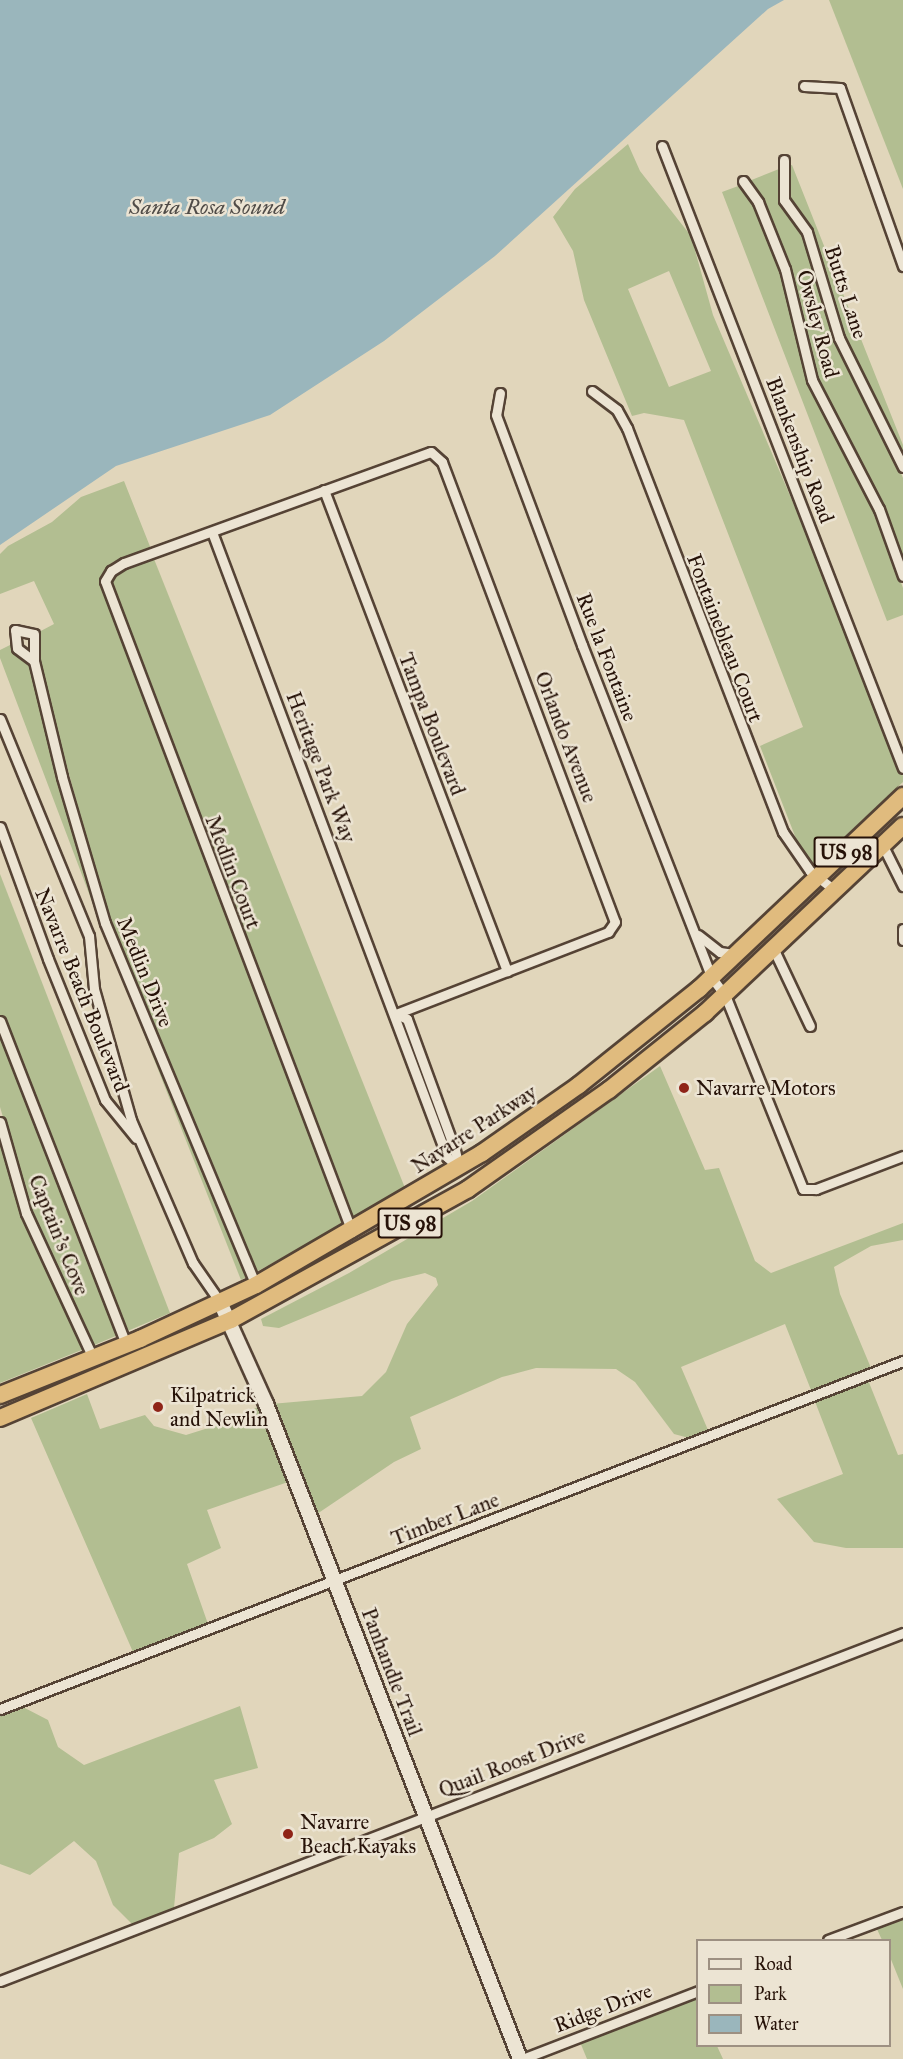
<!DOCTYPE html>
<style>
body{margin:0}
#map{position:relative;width:903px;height:2059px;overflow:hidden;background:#e1d6bb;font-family:"IM FELL Great Primer",serif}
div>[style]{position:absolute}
.green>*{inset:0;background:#b2be91}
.water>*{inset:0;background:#9ab6bc}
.roads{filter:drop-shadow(2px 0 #554335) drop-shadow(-2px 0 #554335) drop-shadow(0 2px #554335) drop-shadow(0 -2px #554335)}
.street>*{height:9px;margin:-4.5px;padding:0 4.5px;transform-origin:4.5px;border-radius:4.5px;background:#ece4d3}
.secondary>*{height:14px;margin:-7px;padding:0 7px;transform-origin:7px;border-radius:7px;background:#ece4d3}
.highway>*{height:16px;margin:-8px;padding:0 8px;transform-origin:8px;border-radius:8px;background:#e0bb7e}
.dots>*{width:16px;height:16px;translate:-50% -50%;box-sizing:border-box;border:3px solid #ece4d3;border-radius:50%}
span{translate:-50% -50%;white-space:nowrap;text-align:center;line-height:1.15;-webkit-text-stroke:5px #ece4d3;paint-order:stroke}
.shield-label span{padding:2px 4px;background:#ece4d3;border:2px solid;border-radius:4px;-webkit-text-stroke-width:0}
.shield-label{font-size:20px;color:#261208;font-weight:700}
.street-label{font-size:21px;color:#261208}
.poi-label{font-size:21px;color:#261208}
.left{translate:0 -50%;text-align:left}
.water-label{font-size:22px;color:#4f4b47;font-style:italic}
.legend{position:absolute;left:696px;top:1939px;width:195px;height:108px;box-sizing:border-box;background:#ece4d3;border:2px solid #9d9082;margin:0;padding:8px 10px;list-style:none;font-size:18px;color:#261208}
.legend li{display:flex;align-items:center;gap:12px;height:30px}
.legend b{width:30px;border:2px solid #9d9082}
</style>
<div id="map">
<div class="green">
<i style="clip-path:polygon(829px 0,903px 0,903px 189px)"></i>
<i style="clip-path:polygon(evenodd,628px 144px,640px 171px,691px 236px,713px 315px,823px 573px,903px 776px,903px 782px,812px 867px,802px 854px,760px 746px,803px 727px,684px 420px,644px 413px,632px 416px,584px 300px,573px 251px,553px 217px,575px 189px,628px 144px,669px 271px,711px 371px,669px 387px,628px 289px,669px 271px)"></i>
<i style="clip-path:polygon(792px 165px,903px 445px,903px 456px,843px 336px,812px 231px,788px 199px,788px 166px)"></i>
<i style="clip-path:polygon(779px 169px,780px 200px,804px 234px,835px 340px,883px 430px,903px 478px,903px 563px,883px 507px,816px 379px,789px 268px,762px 201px,749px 181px)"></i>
<i style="clip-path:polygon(741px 185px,754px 205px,781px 271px,808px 382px,875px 511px,903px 588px,903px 615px,887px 621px,722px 192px)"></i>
<i style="clip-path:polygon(124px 481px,151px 549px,113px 562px,104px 572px,102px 589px,344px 1224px,256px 1272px,109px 922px,39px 663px,37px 633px,54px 624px,34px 581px,0 594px,0 554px,8px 546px,52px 522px,81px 497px)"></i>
<i style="clip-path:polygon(154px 559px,405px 1188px,351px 1220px,110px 582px,119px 571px)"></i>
<i style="clip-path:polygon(12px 644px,14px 651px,31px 666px,99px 920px,0 658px,0 650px)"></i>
<i style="clip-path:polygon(0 874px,170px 1313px,92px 1346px,31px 1212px,0 1107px)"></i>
<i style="clip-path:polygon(105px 935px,227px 1221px,248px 1276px,241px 1280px)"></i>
<i style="clip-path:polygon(660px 1066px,705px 1170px,719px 1168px,755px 1261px,771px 1273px,903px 1223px,903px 1240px,871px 1246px,834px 1267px,840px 1294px,871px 1368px,811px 1390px,785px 1324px,681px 1367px,708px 1430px,689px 1438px,674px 1434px,635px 1382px,616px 1369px,536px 1368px,502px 1377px,410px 1417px,421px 1449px,394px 1462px,314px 1516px,271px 1404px,362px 1396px,386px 1372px,407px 1324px,438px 1285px,436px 1278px,425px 1273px,392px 1281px,279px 1328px,263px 1326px,261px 1319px,349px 1273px,472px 1201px)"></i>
<i style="clip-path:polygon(0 1137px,23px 1215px,84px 1349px,0 1383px)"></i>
<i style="clip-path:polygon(873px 1378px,868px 1380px,898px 1455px,903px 1454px,903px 1548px,846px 1548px,814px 1542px,777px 1499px,843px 1474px,814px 1399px)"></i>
<i style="clip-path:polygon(87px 1394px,100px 1429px,145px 1415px,154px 1426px,186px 1435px,221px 1424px,262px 1405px,291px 1481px,207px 1510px,221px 1548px,187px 1564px,208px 1624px,133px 1652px,31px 1418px)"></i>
<i style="clip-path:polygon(21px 1706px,48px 1720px,58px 1747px,84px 1765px,240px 1706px,258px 1768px,214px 1780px,232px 1824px,214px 1838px,179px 1853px,174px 1908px,132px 1924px,113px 1905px,96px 1861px,74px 1841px,30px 1875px,0 1864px,0 1714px)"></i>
<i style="clip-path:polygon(903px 1917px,903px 1989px,890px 1957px,890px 1940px,882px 1940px,876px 1927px)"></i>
<i style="clip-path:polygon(697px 1996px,698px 2046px,717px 2046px,723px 2059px,587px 2059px,580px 2042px)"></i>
</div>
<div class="water">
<i style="clip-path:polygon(0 0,784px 0,768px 9px,495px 256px,384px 341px,270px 415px,116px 466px,0 545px)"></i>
</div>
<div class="roads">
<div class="street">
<i style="left:804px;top:86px;width:36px;rotate:3deg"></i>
<i style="left:840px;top:88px;width:189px;rotate:70.5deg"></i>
<i style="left:662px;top:146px;width:667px;rotate:68.82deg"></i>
<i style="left:784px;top:160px;width:40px;rotate:90deg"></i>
<i style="left:784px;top:200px;width:39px;rotate:54deg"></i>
<i style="left:807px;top:232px;width:111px;rotate:73.2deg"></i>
<i style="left:839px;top:338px;width:144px;rotate:63.6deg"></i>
<i style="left:743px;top:181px;width:26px;rotate:54deg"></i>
<i style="left:758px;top:202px;width:72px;rotate:68.1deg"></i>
<i style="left:785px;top:269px;width:114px;rotate:76.3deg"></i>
<i style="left:812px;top:380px;width:145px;rotate:62.6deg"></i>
<i style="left:879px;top:509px;width:71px;rotate:70.3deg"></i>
<i style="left:592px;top:391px;width:31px;rotate:37deg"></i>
<i style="left:617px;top:410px;width:21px;rotate:61deg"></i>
<i style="left:627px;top:428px;width:433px;rotate:68.9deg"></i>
<i style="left:783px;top:832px;width:47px;rotate:55.3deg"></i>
<i style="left:810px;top:871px;width:33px;rotate:38deg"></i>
<i style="left:500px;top:393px;width:22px;rotate:100deg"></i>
<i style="left:496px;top:415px;width:246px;rotate:69.5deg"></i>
<i style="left:582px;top:645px;width:357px;rotate:68.7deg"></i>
<i style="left:712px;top:978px;width:21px;rotate:53deg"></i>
<i style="left:725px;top:995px;width:209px;rotate:68.1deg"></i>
<i style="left:803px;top:1189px;width:13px"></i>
<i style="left:816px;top:1189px;width:93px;rotate:-20.8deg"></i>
<i style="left:324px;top:490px;width:515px;rotate:69.17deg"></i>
<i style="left:212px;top:532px;width:668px;rotate:69.39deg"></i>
<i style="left:447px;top:1157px;width:16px;rotate:43deg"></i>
<i style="left:34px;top:661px;width:21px;rotate:-143deg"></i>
<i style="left:17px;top:648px;width:18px;rotate:-96deg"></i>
<i style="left:15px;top:630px;width:19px;rotate:12deg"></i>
<i style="left:34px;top:634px;width:27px;rotate:90deg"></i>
<i style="left:34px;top:661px;width:119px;rotate:76.4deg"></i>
<i style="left:62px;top:777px;width:152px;rotate:73.6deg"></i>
<i style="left:105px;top:923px;width:392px;rotate:67.4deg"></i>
<i style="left:0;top:719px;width:235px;rotate:67.7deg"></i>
<i style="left:89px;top:936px;width:53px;rotate:84.6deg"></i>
<i style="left:94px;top:989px;width:136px;rotate:74.2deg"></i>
<i style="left:131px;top:1120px;width:156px;rotate:66.6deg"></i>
<i style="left:193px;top:1263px;width:47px;rotate:55.3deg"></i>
<i style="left:0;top:827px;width:140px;rotate:70deg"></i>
<i style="left:48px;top:959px;width:152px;rotate:68deg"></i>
<i style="left:105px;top:1100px;width:49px;rotate:50.8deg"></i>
<i style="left:883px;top:846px;width:45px;rotate:63.4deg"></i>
<i style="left:903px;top:929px;width:11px;rotate:90deg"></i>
<i style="left:698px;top:935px;width:28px;rotate:38deg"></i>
<i style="left:720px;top:952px;width:15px;rotate:8deg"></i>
<i style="left:774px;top:950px;width:84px;rotate:64.7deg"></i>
<i style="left:396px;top:1014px;width:12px;rotate:24deg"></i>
<i style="left:407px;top:1019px;width:140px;rotate:69.9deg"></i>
<i style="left:455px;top:1150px;width:18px;rotate:77deg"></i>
<i style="left:0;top:1021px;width:347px;rotate:68.7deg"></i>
<i style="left:0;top:1122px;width:95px;rotate:74.1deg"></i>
<i style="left:26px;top:1213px;width:160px;rotate:65.2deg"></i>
<i style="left:352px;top:1232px;width:696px;rotate:-110.78deg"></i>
<i style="left:105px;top:581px;width:12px;rotate:-59deg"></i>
<i style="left:111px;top:571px;width:15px;rotate:-32deg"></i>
<i style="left:124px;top:563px;width:326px;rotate:-19.9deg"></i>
<i style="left:431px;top:452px;width:15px;rotate:42deg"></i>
<i style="left:442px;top:462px;width:491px;rotate:69.4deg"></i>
<i style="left:615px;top:922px;width:12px;rotate:125deg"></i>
<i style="left:608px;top:932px;width:227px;rotate:158.9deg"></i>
<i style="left:0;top:1709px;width:968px;rotate:-21.08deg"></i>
<i style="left:828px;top:1940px;width:80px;rotate:-20.5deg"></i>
<i style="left:0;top:1981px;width:968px;rotate:-21.08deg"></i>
<i style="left:522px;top:2059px;width:189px;rotate:-21.1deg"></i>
</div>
<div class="secondary">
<i style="left:220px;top:1302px;width:112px;rotate:65.7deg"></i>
<i style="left:266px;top:1404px;width:703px;rotate:68.8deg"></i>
</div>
<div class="highway">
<i style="left:0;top:1395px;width:151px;rotate:-21.8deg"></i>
<i style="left:140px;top:1339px;width:128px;rotate:-25deg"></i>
<i style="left:256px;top:1285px;width:262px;rotate:-30.3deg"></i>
<i style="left:482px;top:1153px;width:118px;rotate:-35deg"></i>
<i style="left:579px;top:1085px;width:154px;rotate:-38.7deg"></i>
<i style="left:699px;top:989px;width:281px;rotate:-43.4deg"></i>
<i style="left:0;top:1418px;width:251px;rotate:-23deg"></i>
<i style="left:231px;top:1320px;width:271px;rotate:-28.9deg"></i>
<i style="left:468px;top:1189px;width:172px;rotate:-35.1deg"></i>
<i style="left:609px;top:1090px;width:123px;rotate:-38.7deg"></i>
<i style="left:705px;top:1013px;width:272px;rotate:-43.4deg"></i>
</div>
</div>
<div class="dots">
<i style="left:684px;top:1088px;background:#8f2418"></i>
<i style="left:158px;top:1407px;background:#8f2418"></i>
<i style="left:288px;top:1834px;background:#8f2418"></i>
</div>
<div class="shield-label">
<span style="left:846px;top:852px">US 98</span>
<span style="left:410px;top:1223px">US 98</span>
</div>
<div class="street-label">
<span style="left:846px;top:292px;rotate:72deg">Butts Lane</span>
<span style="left:818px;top:324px;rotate:75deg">Owsley Road</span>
<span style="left:800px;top:450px;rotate:69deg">Blankenship Road</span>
<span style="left:725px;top:638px;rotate:69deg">Fontainebleau Court</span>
<span style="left:607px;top:657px;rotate:69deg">Rue la Fontaine</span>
<span style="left:432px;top:724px;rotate:69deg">Tampa Boulevard</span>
<span style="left:566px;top:737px;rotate:69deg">Orlando Avenue</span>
<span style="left:321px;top:767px;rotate:69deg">Heritage Park Way</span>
<span style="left:233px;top:872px;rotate:69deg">Medlin Court</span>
<span style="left:145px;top:972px;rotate:68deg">Medlin Drive</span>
<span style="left:82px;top:990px;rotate:68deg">Navarre Beach Boulevard</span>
<span style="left:474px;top:1129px;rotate:-33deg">Navarre Parkway</span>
<span style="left:59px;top:1235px;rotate:68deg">Captain's Cove</span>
<span style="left:445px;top:1519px;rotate:-21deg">Timber Lane</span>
<span style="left:392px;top:1672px;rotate:69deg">Panhandle Trail</span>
<span style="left:512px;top:1763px;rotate:-21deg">Quail Roost Drive</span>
<span style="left:603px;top:2008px;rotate:-21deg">Ridge Drive</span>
</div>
<div class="poi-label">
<span class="left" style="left:696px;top:1088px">Navarre Motors</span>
<span class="left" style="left:170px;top:1407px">Kilpatrick<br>and Newlin</span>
<span class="left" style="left:300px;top:1834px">Navarre<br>Beach Kayaks</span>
</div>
<div class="water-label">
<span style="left:207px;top:207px">Santa Rosa Sound</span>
</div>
<ul class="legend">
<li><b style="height:8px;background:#ece4d3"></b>Road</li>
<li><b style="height:16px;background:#b2be91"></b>Park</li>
<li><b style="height:16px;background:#9ab6bc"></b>Water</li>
</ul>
</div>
